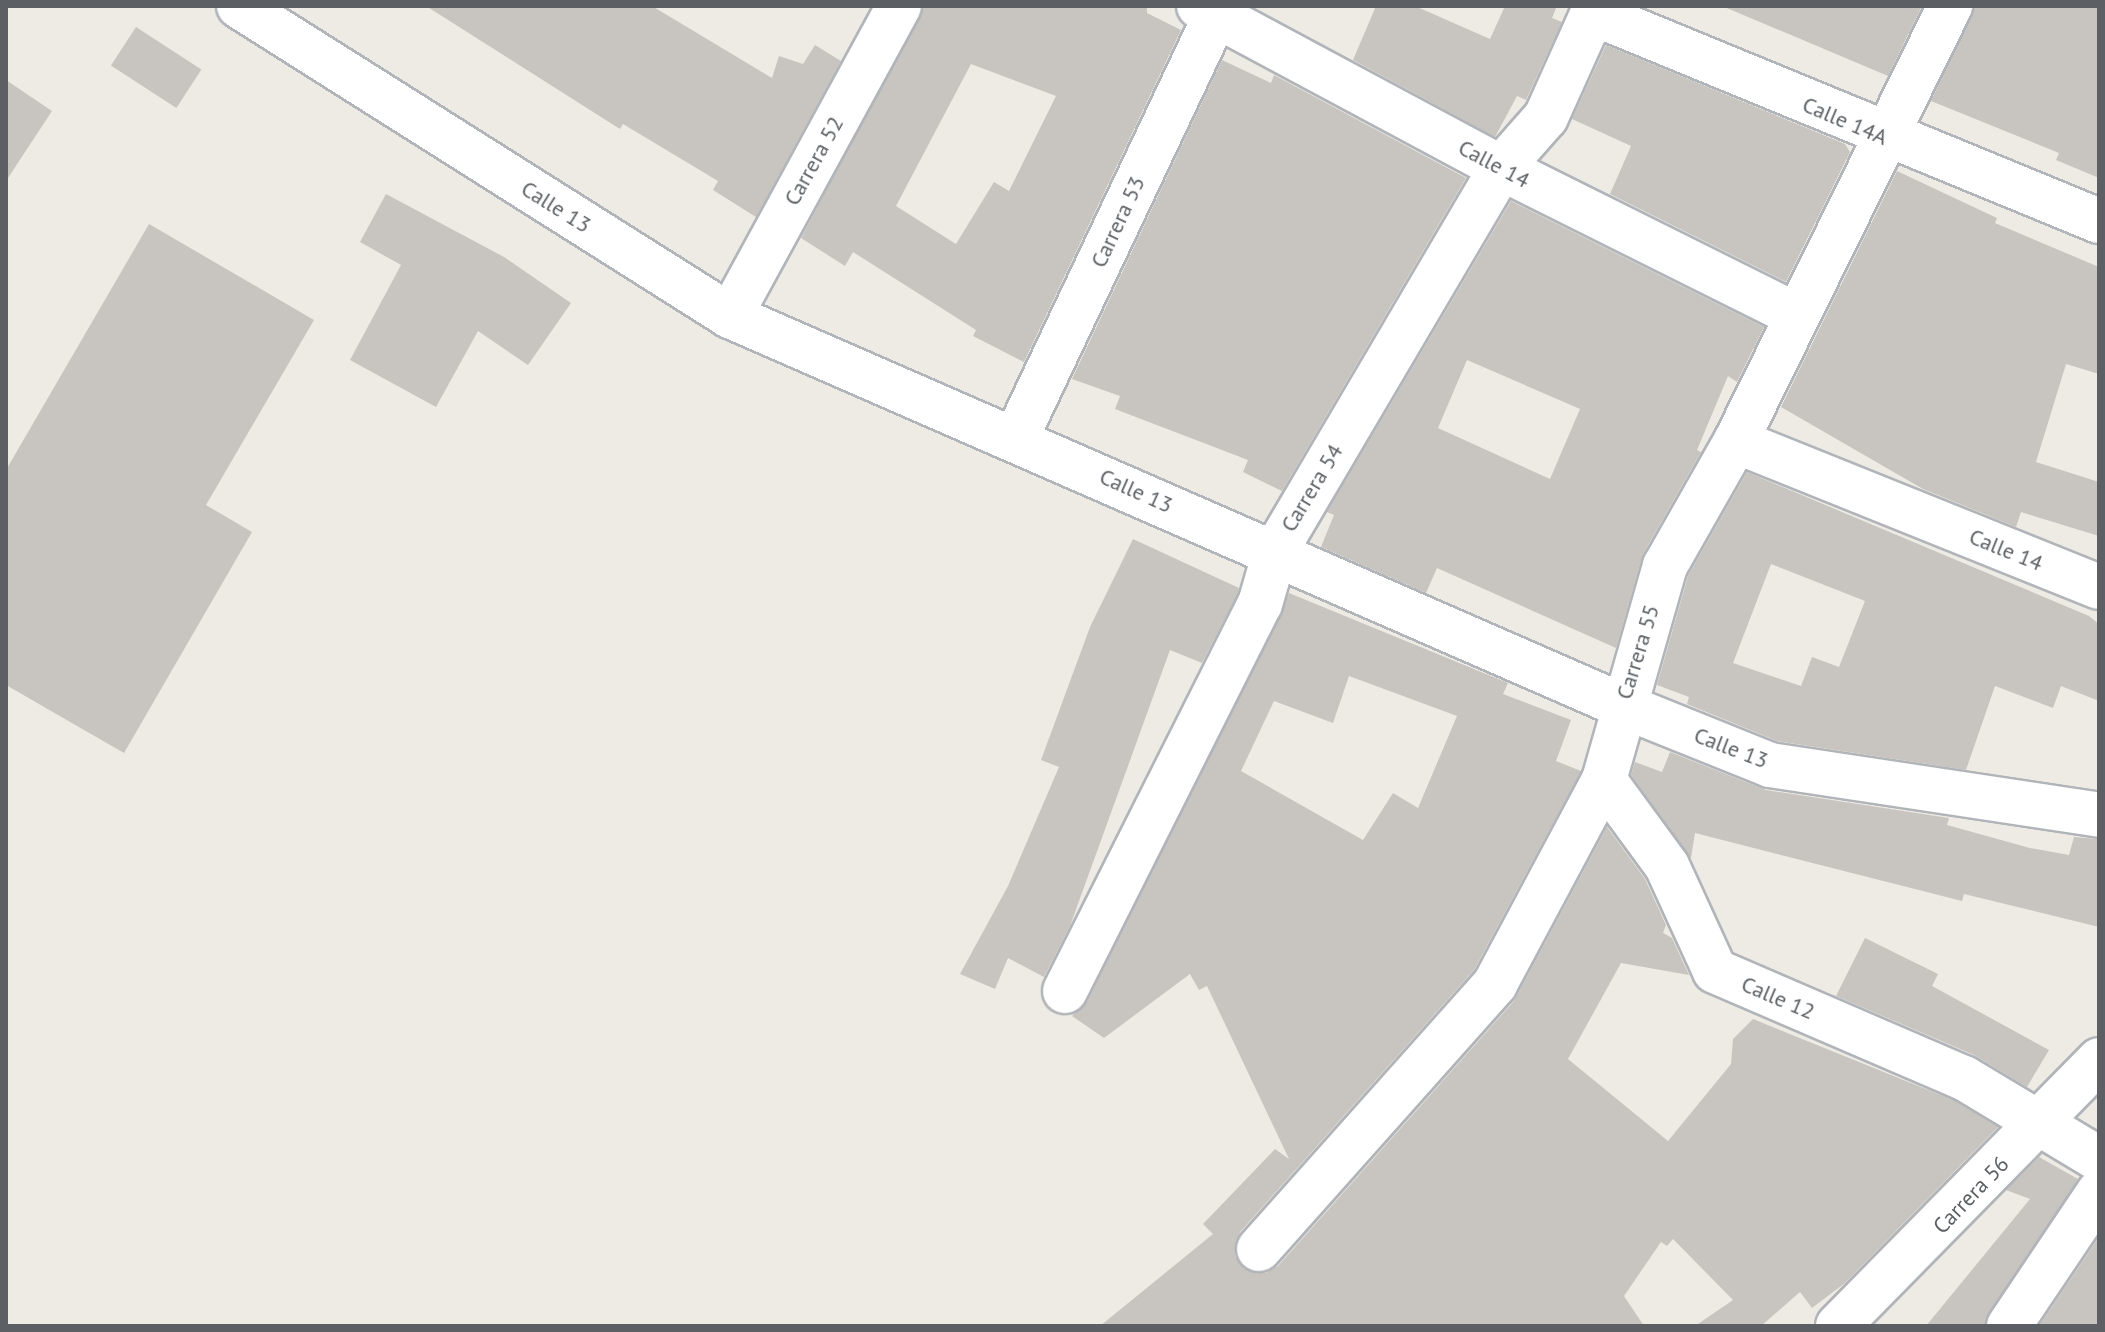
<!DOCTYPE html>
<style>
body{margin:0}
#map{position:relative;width:2105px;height:1332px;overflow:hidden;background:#edebe4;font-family:"PT Sans",sans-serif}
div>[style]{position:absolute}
.building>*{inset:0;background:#c8c5c1;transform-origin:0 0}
.roads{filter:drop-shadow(2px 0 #b1b4b8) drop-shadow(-2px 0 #b1b4b8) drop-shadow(0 2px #b1b4b8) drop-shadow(0 -2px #b1b4b8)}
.street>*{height:44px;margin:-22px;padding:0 22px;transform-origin:22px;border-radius:22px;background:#fff}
span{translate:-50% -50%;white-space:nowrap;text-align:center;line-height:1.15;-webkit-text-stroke:8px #fff;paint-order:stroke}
.street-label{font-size:22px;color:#5c5f63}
.frame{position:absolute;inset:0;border:8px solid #5c5f63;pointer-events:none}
</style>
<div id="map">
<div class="building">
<i style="clip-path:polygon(426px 6px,652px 6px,772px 78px,779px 56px,803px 64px,815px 45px,841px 61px,756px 217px,713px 190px,718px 181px,623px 124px,620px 129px)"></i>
<i style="clip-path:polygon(evenodd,924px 6px,1147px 6px,1147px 13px,1181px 30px,1024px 362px,973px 336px,976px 330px,853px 252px,845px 266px,801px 238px,924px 6px,971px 64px,1056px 96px,1009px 191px,994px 182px,956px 244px,896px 206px,971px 64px)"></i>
<i style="clip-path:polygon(1376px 6px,1415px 6px,1490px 39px,1505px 6px,1557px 6px,1552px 18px,1562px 22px,1526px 100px,1517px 96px,1495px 137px,1353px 60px)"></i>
<i style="clip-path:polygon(1722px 6px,1922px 6px,1888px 76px)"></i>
<i style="clip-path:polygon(1975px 6px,2099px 6px,2099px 178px,2056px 160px,2059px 153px,1931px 101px)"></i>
<i style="left:136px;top:27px;width:78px;height:46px;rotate:33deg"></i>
<i style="clip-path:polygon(1606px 45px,1845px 144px,1850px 152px,1786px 282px,1610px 194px,1631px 146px,1572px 119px)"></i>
<i style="clip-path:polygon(1222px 60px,1271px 83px,1274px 75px,1466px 178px,1282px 491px,1243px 472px,1248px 460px,1115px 409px,1120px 396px,1072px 379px)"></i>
<i style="clip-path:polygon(6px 80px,52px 111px,6px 181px)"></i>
<i style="clip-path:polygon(1897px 171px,1997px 218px,1995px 223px,2099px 267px,2099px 374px,2066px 364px,2036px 462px,2099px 482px,2099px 536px,2021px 512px,2016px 527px,1923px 489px,1781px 407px)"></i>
<i style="clip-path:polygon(386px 194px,504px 257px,571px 303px,528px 365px,478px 331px,436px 407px,350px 360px,401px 265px,360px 242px)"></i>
<i style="clip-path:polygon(evenodd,1511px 201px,1764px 327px,1737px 382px,1728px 376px,1697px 450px,1701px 452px,1643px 554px,1616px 648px,1437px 568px,1426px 593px,1321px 547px,1334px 515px,1327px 512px,1511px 201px,1467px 360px,1580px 409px,1550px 479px,1438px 428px,1467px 360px)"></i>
<i style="clip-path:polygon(149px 224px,314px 320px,206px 505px,252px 532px,124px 753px,6px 685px,6px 470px)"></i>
<i style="clip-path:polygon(evenodd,1747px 472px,2089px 616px,2099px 624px,2099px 701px,2061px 686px,2053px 708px,1995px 686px,1966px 770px,1777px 741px,1687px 704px,1689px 697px,1657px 685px,1688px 576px,1747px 472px,1771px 564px,1865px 601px,1839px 667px,1812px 657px,1801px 686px,1733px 663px,1771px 564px)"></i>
<i style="clip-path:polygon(1133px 539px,1239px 588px,1237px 595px,1202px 663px,1170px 650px,1070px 926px,1044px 977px,1008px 958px,995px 989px,960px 974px,1008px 886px,1059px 767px,1041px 760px,1090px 627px)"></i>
<i style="clip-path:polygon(evenodd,1289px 593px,1508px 683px,1503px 694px,1571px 720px,1556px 761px,1581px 771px,1474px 970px,1240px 1232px,1235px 1256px,1243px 1268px,1266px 1273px,1278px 1266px,1514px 1001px,1607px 827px,1645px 879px,1666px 925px,1663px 933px,1672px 938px,1689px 975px,1621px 963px,1568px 1059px,1668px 1141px,1731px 1064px,1733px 1039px,1753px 1019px,1953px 1100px,1998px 1127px,1845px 1283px,1812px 1308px,1800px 1292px,1761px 1326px,1695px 1326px,1733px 1300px,1673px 1239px,1667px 1246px,1661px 1242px,1624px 1296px,1644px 1326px,1100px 1326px,1213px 1234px,1203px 1224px,1275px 1149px,1289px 1159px,1207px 986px,1199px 990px,1190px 974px,1104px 1038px,1072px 1016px,1087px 1002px,1289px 593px,1349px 676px,1457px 716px,1418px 808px,1393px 793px,1363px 840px,1241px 771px,1274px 701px,1333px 723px,1349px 676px)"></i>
<i style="clip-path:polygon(1670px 752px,1766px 790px,1949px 818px,1947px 825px,2030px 848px,2069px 855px,2074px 837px,2099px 839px,2099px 927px,1964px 894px,1962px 901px,1695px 833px,1691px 858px,1631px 775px,1635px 762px,1662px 772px)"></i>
<i style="clip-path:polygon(1865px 938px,1938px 974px,1932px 986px,2049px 1050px,2027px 1087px,1974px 1055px,1836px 996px)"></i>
<i style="clip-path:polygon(2039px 1157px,2078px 1179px,1984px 1326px,1926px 1326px,2030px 1199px,2006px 1190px)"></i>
<i style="clip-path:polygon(2099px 1237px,2099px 1326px,2039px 1326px)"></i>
</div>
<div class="roads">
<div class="street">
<i style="left:239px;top:6px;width:581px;rotate:32.27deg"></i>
<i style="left:730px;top:316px;width:972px;rotate:23.59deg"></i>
<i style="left:1621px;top:705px;width:161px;rotate:21.9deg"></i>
<i style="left:1770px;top:765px;width:333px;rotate:8.6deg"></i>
<i style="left:1199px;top:6px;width:343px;rotate:28.2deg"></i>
<i style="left:1501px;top:168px;width:327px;rotate:26.5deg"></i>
<i style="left:1593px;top:13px;width:547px;rotate:22.35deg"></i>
<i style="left:730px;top:316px;width:353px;rotate:-61.4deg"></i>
<i style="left:1016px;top:438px;width:478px;rotate:-64.7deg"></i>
<i style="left:1736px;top:441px;width:391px;rotate:21.9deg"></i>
<i style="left:1604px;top:780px;width:107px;rotate:53.8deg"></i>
<i style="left:1667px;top:866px;width:115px;rotate:65.4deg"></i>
<i style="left:1715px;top:971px;width:271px;rotate:23.3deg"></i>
<i style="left:1964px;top:1078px;width:157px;rotate:31deg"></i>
<i style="left:1065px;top:991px;width:433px;rotate:-63.3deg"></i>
<i style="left:1260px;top:604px;width:54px;rotate:-73.9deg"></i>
<i style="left:1275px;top:552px;width:446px;rotate:-59.5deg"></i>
<i style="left:1501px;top:168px;width:68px;rotate:-48.6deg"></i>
<i style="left:1546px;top:117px;width:122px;rotate:-65.8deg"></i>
<i style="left:1259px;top:1249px;width:355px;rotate:-48.3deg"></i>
<i style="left:1495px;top:984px;width:231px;rotate:-61.9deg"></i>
<i style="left:1604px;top:780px;width:223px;rotate:-74.1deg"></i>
<i style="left:1665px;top:566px;width:144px;rotate:-60.4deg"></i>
<i style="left:1736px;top:441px;width:485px;rotate:-63.8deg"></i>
<i style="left:1838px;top:1326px;width:373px;rotate:-45.5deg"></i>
<i style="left:2009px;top:1326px;width:161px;rotate:-56.1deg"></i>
</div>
</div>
<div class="street-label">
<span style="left:1845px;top:121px;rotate:23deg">Calle 14A</span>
<span style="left:814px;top:161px;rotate:-61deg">Carrera 52</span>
<span style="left:1494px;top:164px;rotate:28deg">Calle 14</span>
<span style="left:556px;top:207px;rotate:32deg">Calle 13</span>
<span style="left:1118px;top:222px;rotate:-65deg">Carrera 53</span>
<span style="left:1312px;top:488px;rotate:-59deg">Carrera 54</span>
<span style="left:1136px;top:491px;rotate:24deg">Calle 13</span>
<span style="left:2006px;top:550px;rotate:22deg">Calle 14</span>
<span style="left:1638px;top:652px;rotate:-73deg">Carrera 55</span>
<span style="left:1731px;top:748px;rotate:21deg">Calle 13</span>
<span style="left:1778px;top:998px;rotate:23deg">Calle 12</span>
<span style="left:1971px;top:1195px;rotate:-46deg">Carrera 56</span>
</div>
<div class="frame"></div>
</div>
